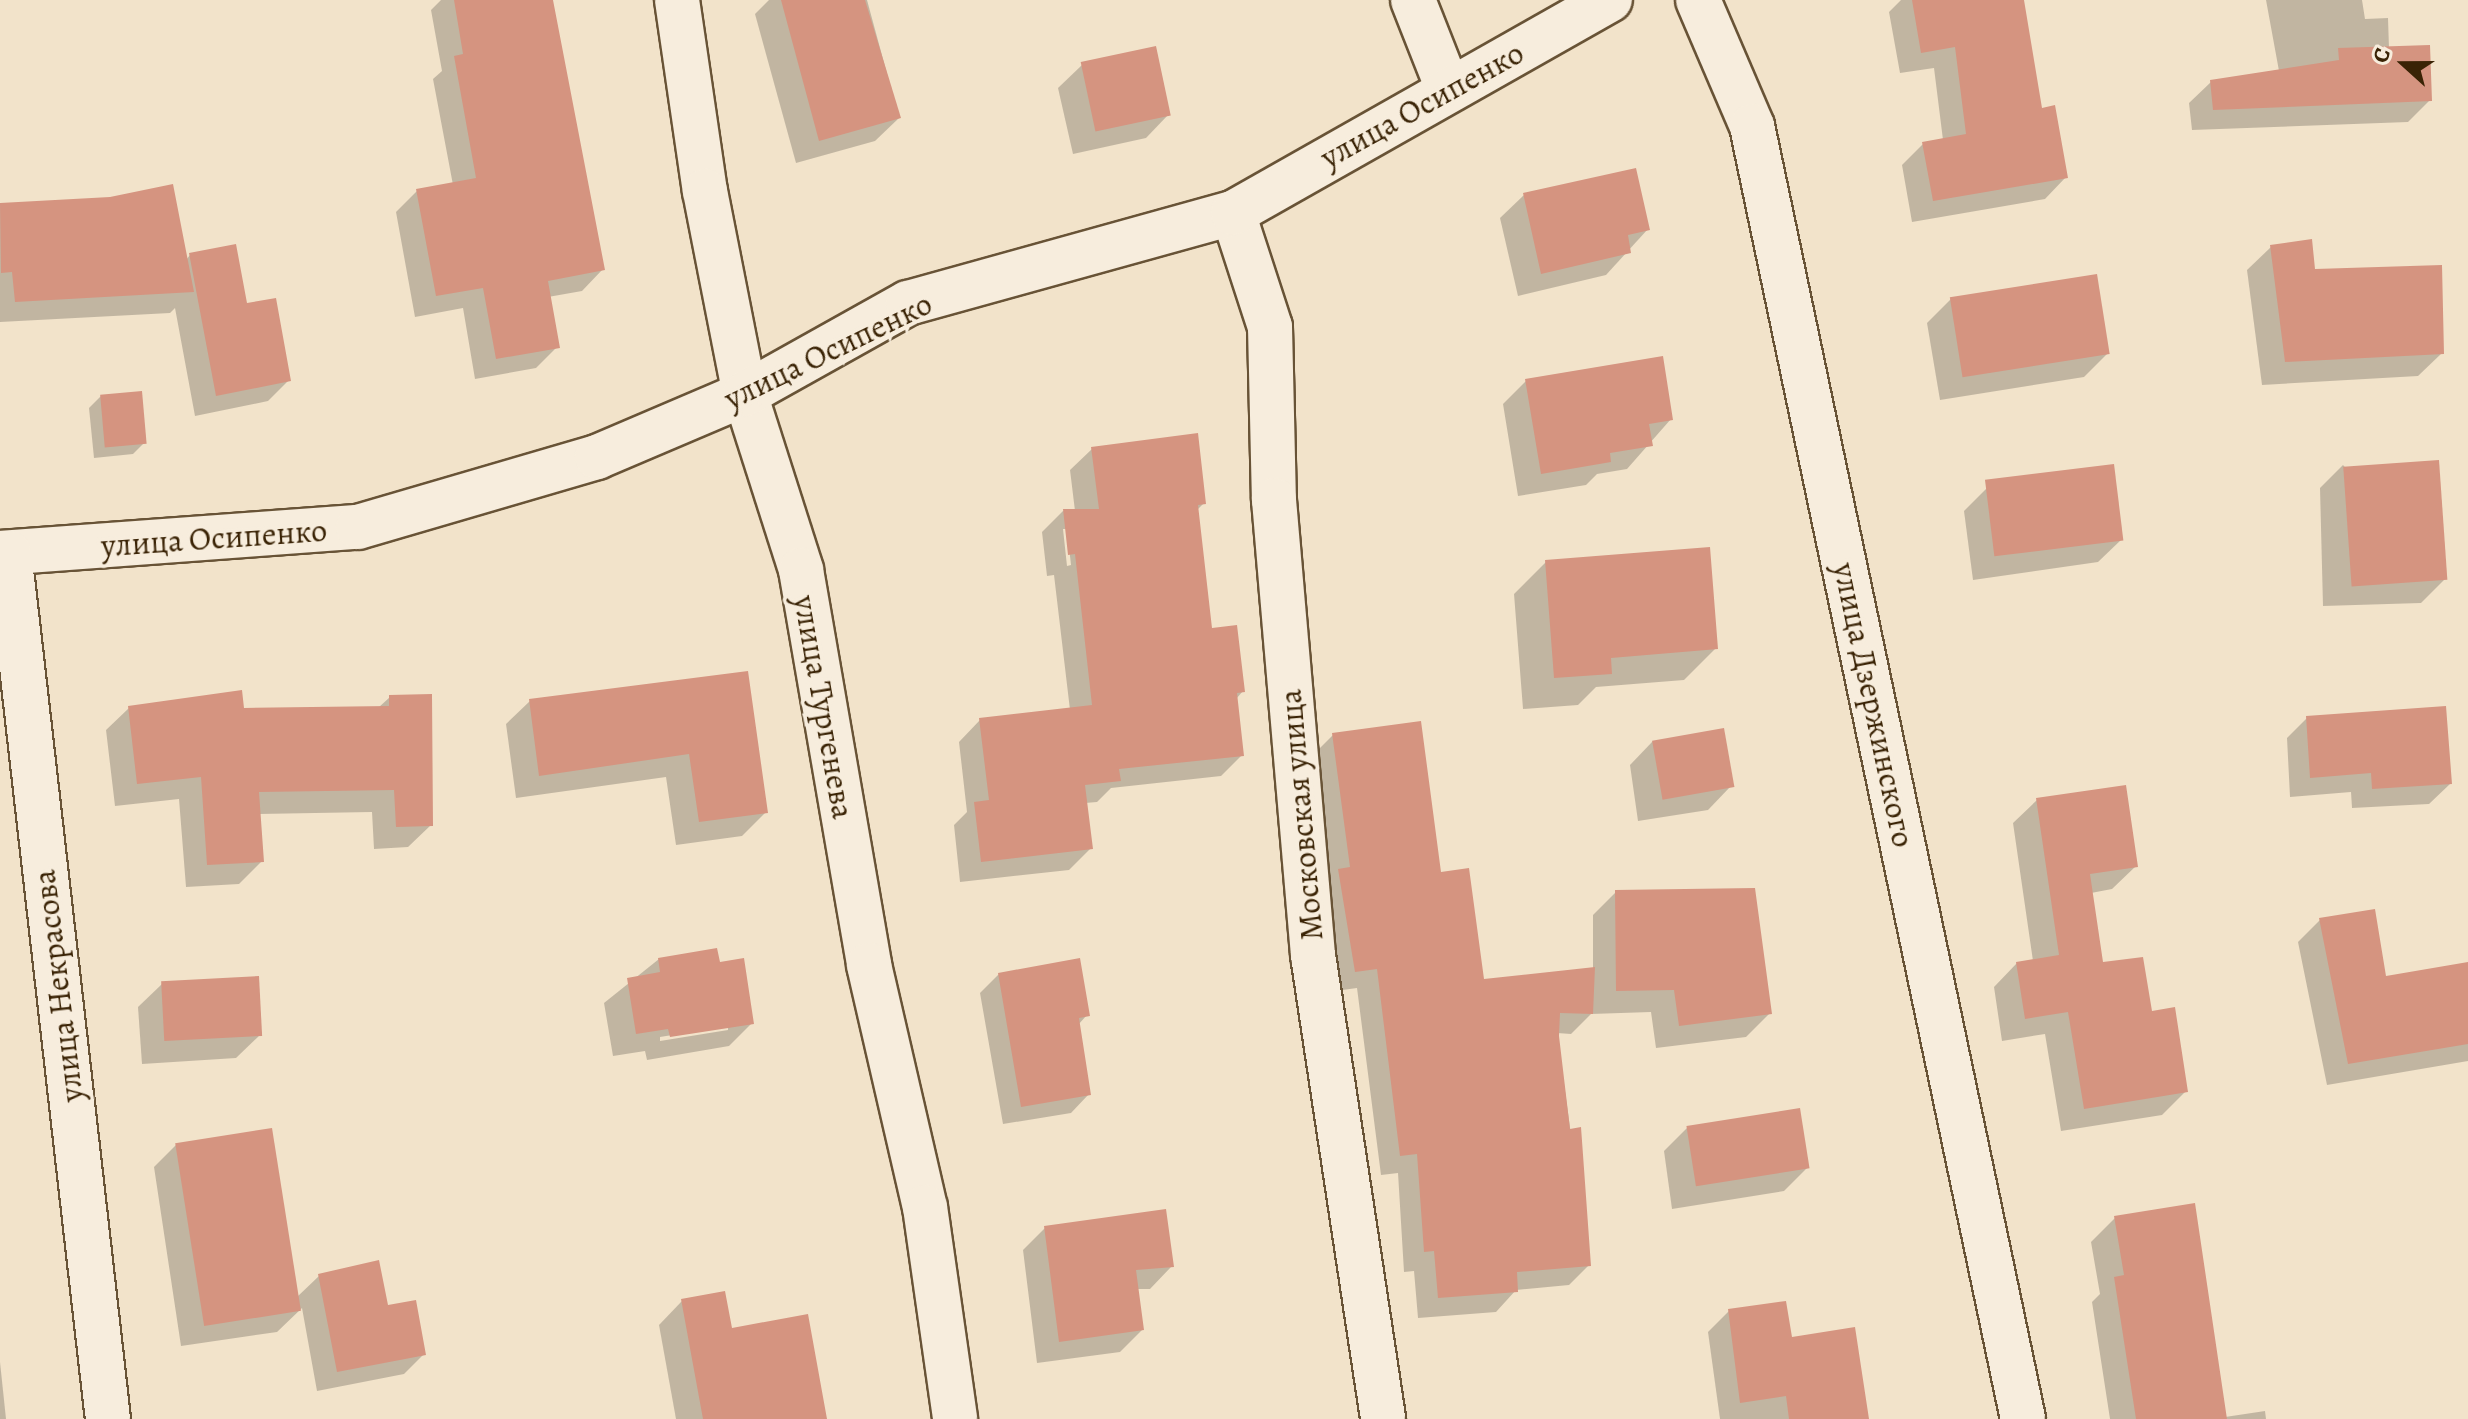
<!DOCTYPE html>
<meta charset="utf-8">
<style>
body{margin:0}
#map{position:relative;width:2468px;height:1419px;overflow:hidden;background:#f2e3ca;font-family:Alegreya,serif}
div>[style]{position:absolute}
.shadow>*{inset:0;background:#0003}
.building>*{inset:0;background:#d59480;transform-origin:0 0}
.roads{filter:drop-shadow(2px 0 #685336) drop-shadow(-2px 0 #685336) drop-shadow(0 2px #685336) drop-shadow(0 -2px #685336)}
.street>*{height:44px;margin:-22px;padding:0 22px;transform-origin:22px;border-radius:22px;background:#f7eddd}
span{translate:-50% -50%;white-space:nowrap;text-align:center;line-height:1.15;-webkit-text-stroke:7px #f7eddd;paint-order:stroke}
.street-label{font-size:32px;color:#3a2305}
.north{position:absolute;left:2364px;top:24px;width:80px;height:80px;-webkit-text-stroke:6px #f7eddd;paint-order:stroke;rotate:291deg;font-size:22px;font-weight:700;line-height:32px;text-align:center;color:#3a2305}
.north::after{content:'';display:block;margin:auto;width:28px;height:36px;background:#3a2305;clip-path:polygon(50% 0,100% 100%,50% 72%,0 100%)}
</style>
<div id="map">
<div class="shadow">
<i style="clip-path:polygon(441px 0,551px 0,603px 269px,582px 291px,548px 297px,557px 347px,536px 368px,475px 379px,463px 308px,415px 317px,396px 212px,417px 191px,453px 185px,433px 79px,442px 71px,431px 10px)"></i>
<i style="clip-path:polygon(769px 0,867px 0,899px 118px,875px 141px,796px 163px,755px 14px)"></i>
<i style="clip-path:polygon(1901px 0,2022px 0,2040px 110px,2066px 177px,2045px 199px,1912px 222px,1902px 165px,1923px 144px,1943px 140px,1934px 68px,1900px 73px,1889px 12px)"></i>
<i style="clip-path:polygon(2266px 0,2362px 0,2365px 19px,2388px 18px,2389px 48px,2430px 100px,2408px 122px,2192px 130px,2189px 103px,2211px 82px,2279px 71px)"></i>
<i style="clip-path:polygon(1082px 65px,1169px 114px,1146px 138px,1073px 154px,1058px 88px)"></i>
<i style="clip-path:polygon(1524px 195px,1648px 229px,1606px 275px,1518px 296px,1500px 218px)"></i>
<i style="clip-path:polygon(111px 199px,186px 260px,190px 255px,289px 380px,268px 401px,195px 416px,175px 308px,170px 313px,0 322px,0 205px)"></i>
<i style="clip-path:polygon(2271px 247px,2314px 271px,2442px 353px,2418px 376px,2262px 385px,2247px 270px)"></i>
<i style="clip-path:polygon(1951px 299px,2108px 353px,2084px 377px,1940px 400px,1927px 323px)"></i>
<i style="clip-path:polygon(1526px 381px,1671px 419px,1627px 469px,1597px 474px,1586px 485px,1518px 496px,1503px 404px)"></i>
<i style="clip-path:polygon(101px 396px,144px 443px,133px 454px,94px 458px,89px 408px)"></i>
<i style="clip-path:polygon(evenodd,1092px 449px,1204px 503px,1196px 511px,1210px 631px,1243px 691px,1236px 699px,1242px 755px,1221px 776px,1111px 788px,1097px 802px,1085px 803px,1091px 848px,1069px 870px,960px 882px,954px 825px,967px 812px,959px 742px,980px 720px,1070px 710px,1054px 575px,1047px 576px,1042px 532px,1063px 511px,1075px 511px,1070px 470px,1092px 449px,1063px 529px,1067px 529px,1071px 565px,1067px 566px,1063px 529px)"></i>
<i style="clip-path:polygon(2343px 465px,2445px 579px,2421px 603px,2323px 606px,2320px 488px)"></i>
<i style="clip-path:polygon(1987px 488px,2122px 539px,2098px 562px,1973px 580px,1964px 511px)"></i>
<i style="clip-path:polygon(1546px 562px,1716px 648px,1684px 680px,1596px 687px,1578px 705px,1523px 709px,1514px 594px)"></i>
<i style="clip-path:polygon(747px 673px,766px 812px,742px 836px,676px 845px,666px 777px,516px 798px,506px 724px,530px 701px)"></i>
<i style="clip-path:polygon(390px 697px,431px 825px,408px 847px,374px 849px,372px 812px,259px 814px,262px 861px,239px 884px,186px 887px,179px 799px,115px 806px,106px 730px,129px 708px,378px 708px)"></i>
<i style="clip-path:polygon(2307px 718px,2450px 784px,2429px 804px,2352px 808px,2351px 792px,2290px 797px,2287px 738px)"></i>
<i style="clip-path:polygon(1333px 735px,1439px 874px,1482px 982px,1593px 969px,1593px 915px,1616px 892px,1770px 1013px,1746px 1037px,1656px 1048px,1651px 1012px,1591px 1014px,1571px 1034px,1557px 1033px,1589px 1265px,1569px 1285px,1516px 1290px,1496px 1312px,1418px 1318px,1414px 1271px,1404px 1272px,1398px 1173px,1381px 1175px,1357px 988px,1335px 991px,1319px 891px,1330px 880px,1313px 755px)"></i>
<i style="clip-path:polygon(1653px 741px,1731px 786px,1708px 810px,1638px 821px,1630px 765px)"></i>
<i style="clip-path:polygon(2037px 800px,2136px 866px,2112px 889px,2091px 893px,2102px 965px,2150px 1014px,2186px 1091px,2162px 1115px,2061px 1131px,2045px 1034px,2002px 1041px,1994px 987px,2017px 963px,2033px 961px,2013px 823px)"></i>
<i style="clip-path:polygon(2320px 920px,2384px 978px,2468px 964px,2468px 1061px,2327px 1085px,2298px 942px)"></i>
<i style="clip-path:polygon(evenodd,659px 959px,718px 964px,752px 1023px,729px 1046px,647px 1060px,645px 1051px,613px 1056px,604px 1003px,659px 959px,728px 1026px,728px 1030px,660px 1041px,660px 1037px,728px 1026px)"></i>
<i style="clip-path:polygon(999px 974px,1087px 1015px,1078px 1025px,1089px 1094px,1071px 1113px,1003px 1124px,980px 993px)"></i>
<i style="clip-path:polygon(162px 984px,260px 1035px,236px 1058px,142px 1064px,138px 1007px)"></i>
<i style="clip-path:polygon(1687px 1128px,1807px 1168px,1784px 1191px,1672px 1209px,1664px 1151px)"></i>
<i style="clip-path:polygon(176px 1145px,297px 1297px,319px 1276px,387px 1307px,424px 1354px,404px 1374px,317px 1391px,302px 1308px,277px 1332px,181px 1346px,154px 1167px)"></i>
<i style="clip-path:polygon(2115px 1218px,2225px 1417px,2265px 1411px,2266px 1419px,2110px 1419px,2092px 1302px,2100px 1294px,2091px 1242px)"></i>
<i style="clip-path:polygon(1045px 1228px,1171px 1267px,1150px 1289px,1137px 1289px,1142px 1330px,1120px 1352px,1037px 1363px,1023px 1250px)"></i>
<i style="clip-path:polygon(682px 1301px,730px 1330px,827px 1419px,676px 1419px,659px 1325px)"></i>
<i style="clip-path:polygon(1729px 1311px,1790px 1339px,1867px 1419px,1720px 1419px,1708px 1332px)"></i>
<i style="clip-path:polygon(0 1362px,6px 1419px,0 1419px)"></i>
</div>
<div class="building">
<i style="clip-path:polygon(454px 0,553px 0,605px 270px,548px 281px,560px 348px,496px 359px,483px 288px,436px 296px,416px 189px,476px 178px,454px 56px,463px 54px)"></i>
<i style="clip-path:polygon(781px 0,865px 0,901px 118px,819px 141px)"></i>
<i style="clip-path:polygon(1912px 0,2024px 0,2042px 108px,2055px 105px,2068px 178px,1933px 201px,1922px 142px,1966px 134px,1955px 47px,1921px 53px)"></i>
<i style="clip-path:polygon(2430px 45px,2432px 101px,2213px 110px,2210px 80px,2339px 60px,2338px 48px)"></i>
<i style="left:1156px;top:46px;width:71px;height:77px;rotate:78deg"></i>
<i style="clip-path:polygon(1636px 168px,1650px 230px,1628px 235px,1631px 253px,1541px 274px,1523px 193px)"></i>
<i style="clip-path:polygon(173px 184px,194px 292px,15px 302px,12px 272px,1px 273px,0 203px,110px 197px)"></i>
<i style="clip-path:polygon(2312px 239px,2315px 269px,2442px 265px,2444px 354px,2285px 362px,2270px 245px)"></i>
<i style="clip-path:polygon(236px 244px,247px 303px,276px 298px,291px 381px,216px 396px,189px 253px)"></i>
<i style="left:2097px;top:274px;width:81px;height:149px;rotate:81deg"></i>
<i style="clip-path:polygon(1663px 356px,1673px 420px,1649px 424px,1653px 446px,1610px 453px,1611px 462px,1541px 474px,1525px 379px)"></i>
<i style="left:142px;top:391px;width:53px;height:42px;rotate:85deg"></i>
<i style="clip-path:polygon(1198px 433px,1206px 504px,1198px 505px,1212px 628px,1237px 625px,1245px 692px,1237px 693px,1244px 756px,1119px 769px,1121px 781px,1085px 785px,1093px 849px,981px 862px,974px 802px,989px 800px,979px 718px,1092px 705px,1075px 554px,1068px 555px,1063px 509px,1099px 509px,1091px 447px)"></i>
<i style="left:2439px;top:460px;width:120px;height:96px;rotate:86deg"></i>
<i style="left:2114px;top:464px;width:77px;height:130px;rotate:83deg"></i>
<i style="clip-path:polygon(1710px 547px,1718px 649px,1611px 658px,1612px 674px,1554px 678px,1545px 560px)"></i>
<i style="clip-path:polygon(748px 671px,768px 813px,699px 822px,689px 754px,539px 776px,529px 699px)"></i>
<i style="clip-path:polygon(242px 690px,244px 708px,389px 706px,389px 695px,432px 694px,433px 826px,396px 827px,394px 790px,259px 792px,264px 862px,207px 865px,201px 777px,137px 784px,128px 706px)"></i>
<i style="clip-path:polygon(2446px 706px,2452px 784px,2372px 789px,2371px 773px,2310px 778px,2306px 716px)"></i>
<i style="clip-path:polygon(1421px 721px,1441px 872px,1469px 868px,1484px 979px,1595px 967px,1593px 1014px,1560px 1013px,1559px 1036px,1570px 1129px,1581px 1127px,1591px 1266px,1517px 1272px,1518px 1292px,1438px 1298px,1434px 1251px,1424px 1252px,1417px 1154px,1400px 1156px,1377px 969px,1355px 972px,1338px 869px,1350px 867px,1332px 733px)"></i>
<i style="left:1724px;top:728px;width:60px;height:73px;rotate:80deg"></i>
<i style="clip-path:polygon(2126px 785px,2138px 867px,2090px 874px,2103px 962px,2143px 957px,2152px 1011px,2175px 1007px,2188px 1092px,2084px 1109px,2068px 1012px,2025px 1019px,2016px 962px,2059px 955px,2036px 798px)"></i>
<i style="clip-path:polygon(1755px 888px,1772px 1014px,1679px 1026px,1674px 990px,1616px 991px,1615px 890px)"></i>
<i style="clip-path:polygon(2375px 909px,2386px 976px,2468px 962px,2468px 1044px,2348px 1064px,2319px 918px)"></i>
<i style="clip-path:polygon(717px 948px,720px 962px,744px 958px,754px 1024px,670px 1037px,668px 1029px,636px 1034px,627px 978px,660px 972px,658px 958px)"></i>
<i style="clip-path:polygon(1080px 958px,1090px 1016px,1079px 1018px,1091px 1095px,1021px 1107px,998px 973px)"></i>
<i style="left:259px;top:976px;width:60px;height:98px;rotate:87deg"></i>
<i style="left:1800px;top:1108px;width:61px;height:115px;rotate:81deg"></i>
<i style="left:272px;top:1128px;width:185px;height:98px;rotate:81deg"></i>
<i style="clip-path:polygon(2195px 1203px,2227px 1419px,2136px 1419px,2114px 1277px,2124px 1275px,2114px 1216px)"></i>
<i style="clip-path:polygon(1166px 1209px,1174px 1267px,1136px 1270px,1144px 1330px,1059px 1342px,1044px 1226px)"></i>
<i style="clip-path:polygon(379px 1260px,388px 1305px,416px 1300px,426px 1355px,337px 1372px,318px 1274px)"></i>
<i style="clip-path:polygon(725px 1291px,732px 1328px,808px 1314px,827px 1419px,703px 1419px,681px 1299px)"></i>
<i style="clip-path:polygon(1786px 1301px,1792px 1337px,1855px 1327px,1869px 1419px,1789px 1419px,1786px 1396px,1740px 1403px,1728px 1309px)"></i>
</div>
<div class="roads">
<div class="street">
<i style="left:677px;top:0;width:193px;rotate:81.7deg"></i>
<i style="left:705px;top:191px;width:207px;rotate:78.9deg"></i>
<i style="left:745px;top:394px;width:185px;rotate:72.3deg"></i>
<i style="left:801px;top:570px;width:401px;rotate:80.2deg"></i>
<i style="left:869px;top:965px;width:248px;rotate:77deg"></i>
<i style="left:925px;top:1207px;width:214px;rotate:81.9deg"></i>
<i style="left:1413px;top:0;width:96px;rotate:68.5deg"></i>
<i style="left:1698px;top:0;width:137px;rotate:66.8deg"></i>
<i style="left:1752px;top:126px;width:1321px;rotate:78.16deg"></i>
<i style="left:1233px;top:213px;width:120px;rotate:72deg"></i>
<i style="left:1270px;top:327px;width:173px;rotate:88.7deg"></i>
<i style="left:1274px;top:500px;width:457px;rotate:85.1deg"></i>
<i style="left:1313px;top:955px;width:469px;rotate:81.4deg"></i>
<i style="left:0;top:553px;width:359px;rotate:-4.2deg"></i>
<i style="left:358px;top:527px;width:249px;rotate:-16.3deg"></i>
<i style="left:597px;top:457px;width:161px;rotate:-23.1deg"></i>
<i style="left:745px;top:394px;width:187px;rotate:-29.2deg"></i>
<i style="left:908px;top:303px;width:337px;rotate:-15.5deg"></i>
<i style="left:1233px;top:213px;width:433px;rotate:-29.5deg"></i>
<i style="left:9px;top:553px;width:872px;rotate:83.48deg"></i>
</div>
</div>
<div class="street-label">
<span style="left:1422px;top:105px;rotate:-29deg">улица Осипенко</span>
<span style="left:828px;top:351px;rotate:-26deg">улица Осипенко</span>
<span style="left:214px;top:538px;rotate:-4deg">улица Осипенко</span>
<span style="left:1874px;top:705px;rotate:78deg">улица Дзержинского</span>
<span style="left:824px;top:707px;rotate:80deg">улица Тургенева</span>
<span style="left:1301px;top:815px;rotate:-95deg">Московская улица</span>
<span style="left:58px;top:986px;rotate:-97deg">улица Некрасова</span>
</div>
<div class="north">С</div>
</div>
